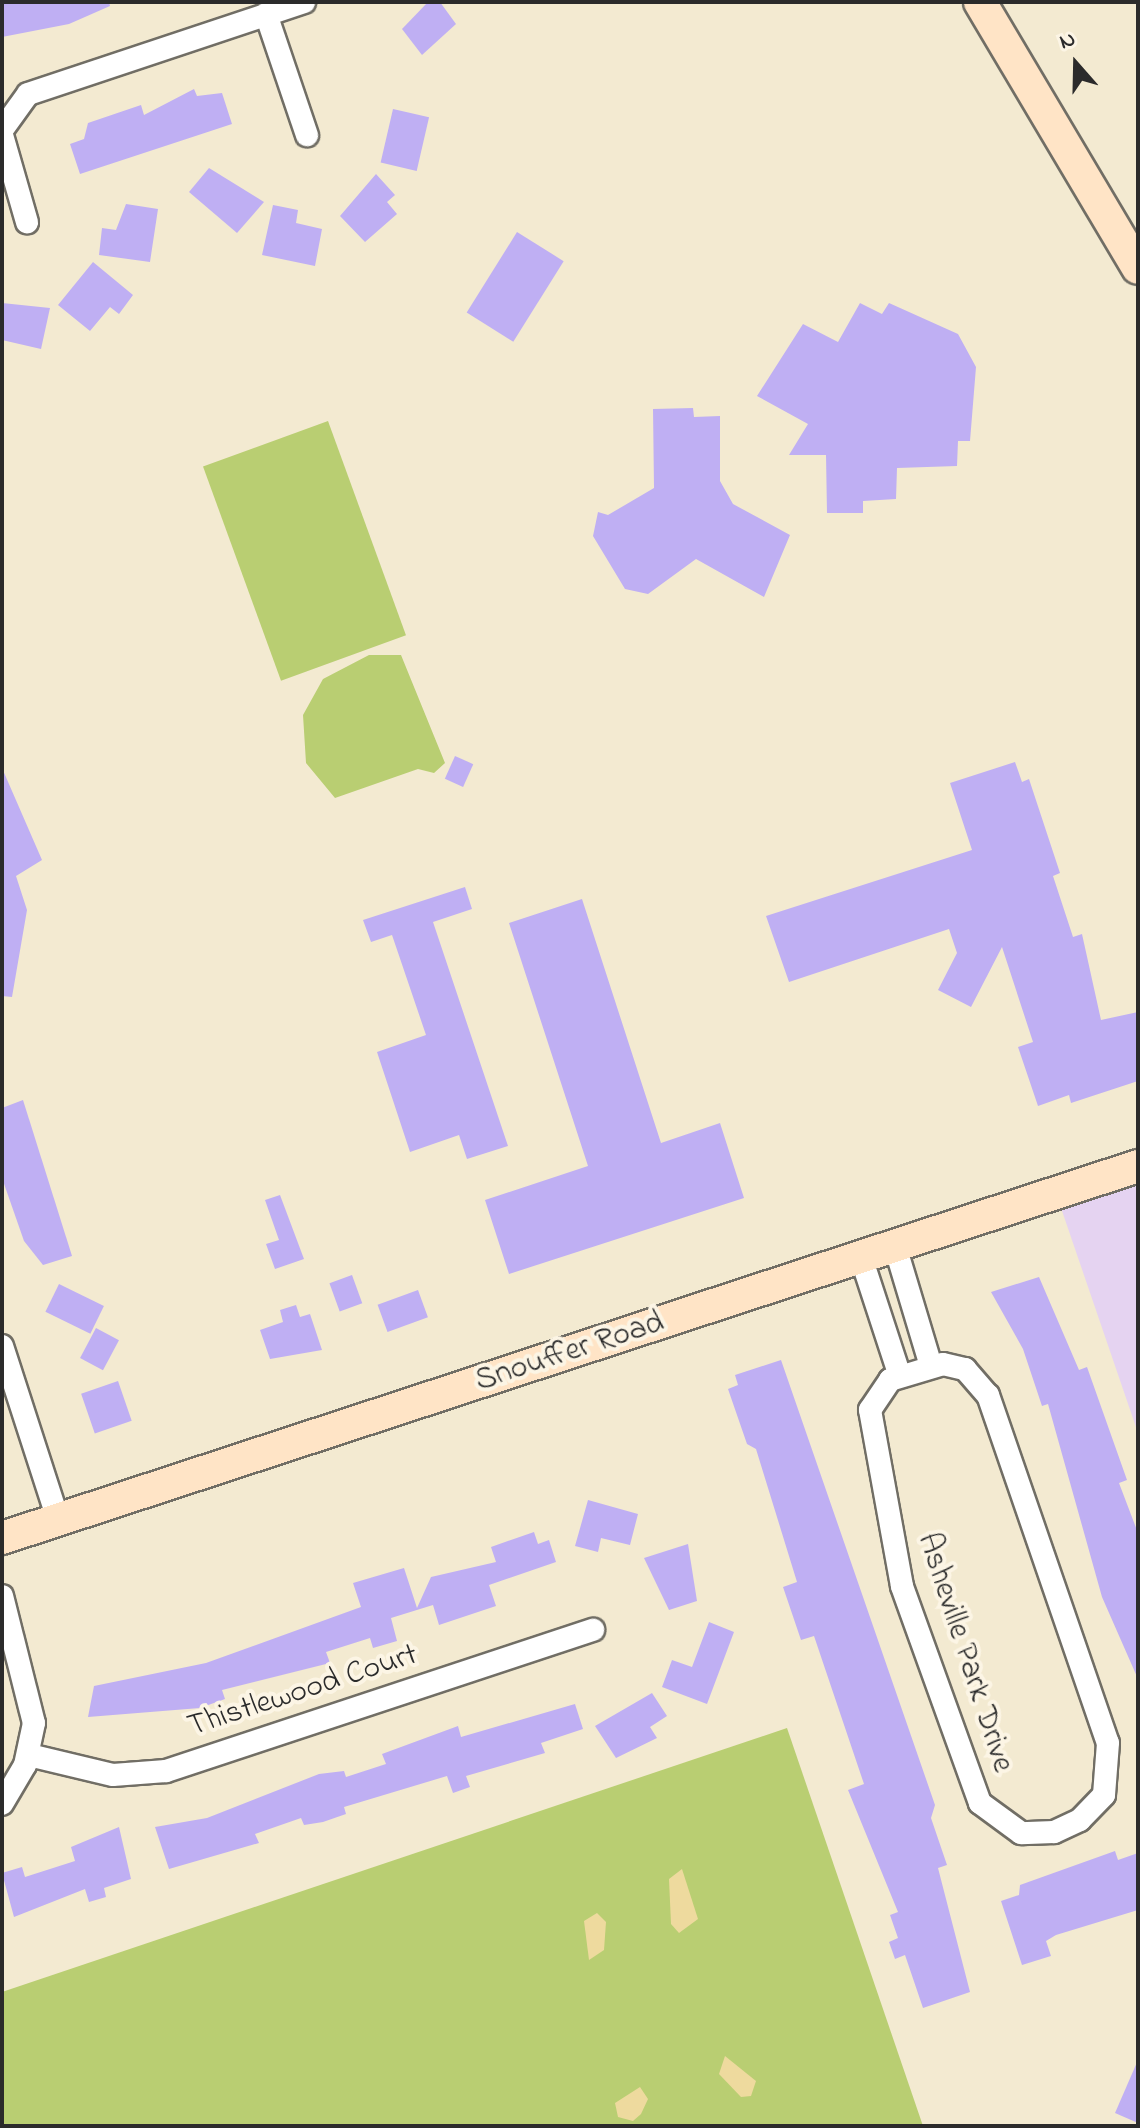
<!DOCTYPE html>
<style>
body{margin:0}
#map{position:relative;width:1140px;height:2128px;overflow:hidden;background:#f3ead1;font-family:"Indie Flower",sans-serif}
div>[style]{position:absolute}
.built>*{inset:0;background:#e5d3f1}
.green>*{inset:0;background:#b9ce72;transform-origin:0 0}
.sand>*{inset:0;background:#eeda9e}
.building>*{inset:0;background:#bfaff3;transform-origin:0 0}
.roads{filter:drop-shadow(2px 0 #716e65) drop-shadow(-2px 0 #716e65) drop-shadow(0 2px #716e65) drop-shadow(0 -2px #716e65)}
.street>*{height:22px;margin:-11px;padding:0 11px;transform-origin:11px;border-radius:11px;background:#fff}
.secondary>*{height:32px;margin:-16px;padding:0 16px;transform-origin:16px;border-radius:16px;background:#ffe4c6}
span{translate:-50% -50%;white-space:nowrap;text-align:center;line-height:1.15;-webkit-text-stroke:8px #fcf5e5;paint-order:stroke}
.street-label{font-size:32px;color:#2b2b2b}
.frame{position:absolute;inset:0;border:4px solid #2b2b2b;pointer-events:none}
.north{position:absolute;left:1036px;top:24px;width:80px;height:80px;-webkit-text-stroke:6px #fcf5e5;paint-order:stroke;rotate:340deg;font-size:22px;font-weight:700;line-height:32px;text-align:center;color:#2b2b2b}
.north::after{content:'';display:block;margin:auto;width:28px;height:36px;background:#2b2b2b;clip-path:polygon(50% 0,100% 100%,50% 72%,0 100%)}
</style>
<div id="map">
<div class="built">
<i style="clip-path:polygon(1138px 1180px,1138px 1433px,1060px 1205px)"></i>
</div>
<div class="green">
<i style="left:328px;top:421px;width:228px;height:133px;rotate:70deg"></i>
<i style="clip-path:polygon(369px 655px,401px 655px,445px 763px,434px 773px,418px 769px,335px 798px,306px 763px,303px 715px,323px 679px)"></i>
<i style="clip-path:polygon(787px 1728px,923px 2126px,2px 2126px,2px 1992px)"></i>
</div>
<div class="sand">
<i style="clip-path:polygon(682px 1869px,698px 1919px,679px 1933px,671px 1924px,669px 1879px)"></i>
<i style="clip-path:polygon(597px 1913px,606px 1922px,604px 1950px,589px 1960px,584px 1921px)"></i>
<i style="clip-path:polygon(725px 2056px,756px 2081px,751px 2096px,741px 2097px,719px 2074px)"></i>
<i style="clip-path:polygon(640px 2087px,648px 2099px,641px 2114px,633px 2121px,618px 2117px,615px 2103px)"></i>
</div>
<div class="building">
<i style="clip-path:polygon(2px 2px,109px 2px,110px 6px,69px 24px,2px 37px)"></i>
<i style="clip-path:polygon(428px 2px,440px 2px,456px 24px,422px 55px,402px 29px)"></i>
<i style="clip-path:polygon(194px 89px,197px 96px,222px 93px,232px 124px,80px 174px,70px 144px,84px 139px,88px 123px,141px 105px,144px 115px)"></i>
<i style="left:393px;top:109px;width:37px;height:55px;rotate:13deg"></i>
<i style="clip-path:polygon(209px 168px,264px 202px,237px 233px,189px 192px)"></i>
<i style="clip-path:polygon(376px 174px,395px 195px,387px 202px,397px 214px,365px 242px,340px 216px)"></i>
<i style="clip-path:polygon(126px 204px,158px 209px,150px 262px,99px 255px,102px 228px,116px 230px)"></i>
<i style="clip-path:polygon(273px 205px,298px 210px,296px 223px,322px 229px,315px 266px,262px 255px)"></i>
<i style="left:517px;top:232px;width:55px;height:95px;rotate:32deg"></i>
<i style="clip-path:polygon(93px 262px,133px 295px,119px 314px,110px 307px,90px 331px,58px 305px)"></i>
<i style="clip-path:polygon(2px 303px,50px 308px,41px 349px,2px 340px)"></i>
<i style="clip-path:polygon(860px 303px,882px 314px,889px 303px,958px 334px,976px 367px,970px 441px,958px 441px,957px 466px,897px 468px,896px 499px,863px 501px,863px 513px,827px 513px,826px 455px,789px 455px,808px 424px,757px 396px,803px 324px,838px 342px)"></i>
<i style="clip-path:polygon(693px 408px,694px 417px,720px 416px,720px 481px,733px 504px,790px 535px,764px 597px,696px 559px,648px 594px,625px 589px,593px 536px,598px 512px,608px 515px,654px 488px,653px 409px)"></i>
<i style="left:455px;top:756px;width:20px;height:25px;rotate:24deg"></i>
<i style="clip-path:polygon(1015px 762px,1022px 782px,1029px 779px,1060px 873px,1053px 876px,1073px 937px,1082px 934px,1101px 1020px,1138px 1012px,1138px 1081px,1071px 1103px,1069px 1095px,1038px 1106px,1018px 1047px,1033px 1042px,1002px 947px,971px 1007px,938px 990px,957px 953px,949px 929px,789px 982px,766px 916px,972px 850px,950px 783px)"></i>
<i style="clip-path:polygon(2px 768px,42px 860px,16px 876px,27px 910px,12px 997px,2px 996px)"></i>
<i style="clip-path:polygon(465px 887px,472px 909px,433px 922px,508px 1146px,467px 1159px,459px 1135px,410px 1152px,377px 1052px,426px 1035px,392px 935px,371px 942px,363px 920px)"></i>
<i style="clip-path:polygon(582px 899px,661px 1143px,720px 1123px,744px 1198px,509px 1274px,485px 1200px,588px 1166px,509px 923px)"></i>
<i style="clip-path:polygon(23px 1100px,72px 1256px,43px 1265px,24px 1241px,2px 1178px,2px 1108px)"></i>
<i style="clip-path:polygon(280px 1195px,304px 1259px,275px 1269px,266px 1244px,279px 1240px,265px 1200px)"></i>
<i style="left:352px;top:1275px;width:30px;height:24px;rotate:70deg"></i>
<i style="clip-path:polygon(1039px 1277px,1079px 1370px,1087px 1367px,1127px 1480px,1119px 1483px,1138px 1533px,1138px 1679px,1102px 1597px,1048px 1404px,1042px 1406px,1023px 1349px,991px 1292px)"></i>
<i style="left:59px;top:1284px;width:50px;height:31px;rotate:26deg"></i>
<i style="left:418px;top:1290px;width:29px;height:43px;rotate:70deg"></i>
<i style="clip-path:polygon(296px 1305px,300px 1317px,310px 1314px,322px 1350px,270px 1359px,260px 1330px,283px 1322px,280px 1310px)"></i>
<i style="left:96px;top:1328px;width:26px;height:34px;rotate:28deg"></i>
<i style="clip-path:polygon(781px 1360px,935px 1805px,931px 1818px,947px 1865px,938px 1868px,970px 1992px,923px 2008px,905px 1955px,895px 1959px,889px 1942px,898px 1938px,890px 1915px,898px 1912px,848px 1790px,864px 1784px,814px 1636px,801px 1640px,783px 1587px,797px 1582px,756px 1449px,747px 1444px,728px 1389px,738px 1385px,735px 1375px)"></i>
<i style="left:118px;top:1381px;width:42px;height:39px;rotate:71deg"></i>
<i style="clip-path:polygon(588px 1500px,638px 1514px,630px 1545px,601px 1538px,598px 1552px,575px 1546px)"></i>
<i style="clip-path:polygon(534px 1532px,538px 1544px,549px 1540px,556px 1562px,489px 1585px,496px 1606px,439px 1625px,433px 1605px,391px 1618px,397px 1641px,373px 1648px,370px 1638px,326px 1652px,330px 1663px,222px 1690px,225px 1699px,200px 1708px,88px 1717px,94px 1686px,206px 1663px,361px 1607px,353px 1583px,404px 1568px,417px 1608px,431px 1577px,496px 1562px,491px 1547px)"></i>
<i style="clip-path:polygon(688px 1544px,697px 1601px,669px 1610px,644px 1558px)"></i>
<i style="clip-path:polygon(709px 1622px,734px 1632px,707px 1704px,662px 1687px,672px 1660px,692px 1667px)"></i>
<i style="clip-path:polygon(652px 1693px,667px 1716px,650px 1727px,657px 1738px,616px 1758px,595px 1726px)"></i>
<i style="clip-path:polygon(575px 1704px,583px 1729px,541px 1743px,545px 1753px,466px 1776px,470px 1787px,453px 1793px,447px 1776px,344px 1807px,346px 1814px,323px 1822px,304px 1825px,301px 1818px,255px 1834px,259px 1843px,169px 1869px,155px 1827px,207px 1818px,319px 1774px,344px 1771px,346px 1777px,386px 1764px,382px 1754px,458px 1726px,461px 1737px)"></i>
<i style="clip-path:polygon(119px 1827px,131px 1879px,104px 1888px,106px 1897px,89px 1902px,85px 1889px,14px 1917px,2px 1873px,22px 1867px,25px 1877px,75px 1861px,71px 1847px)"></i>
<i style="clip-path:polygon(1115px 1851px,1118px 1860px,1138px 1853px,1138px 1910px,1056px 1935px,1046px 1941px,1051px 1956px,1022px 1965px,1001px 1901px,1019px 1895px,1020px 1885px)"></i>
<i style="clip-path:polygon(1138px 2060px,1138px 2123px,1115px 2113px)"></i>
</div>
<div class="roads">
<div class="street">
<i style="left:266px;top:14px;width:128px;rotate:71.3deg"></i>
<i style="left:2px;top:130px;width:44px;rotate:-54.2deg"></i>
<i style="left:28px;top:94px;width:291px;rotate:-18.4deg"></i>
<i style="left:2px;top:135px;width:91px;rotate:74deg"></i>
<i style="left:895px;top:1246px;width:125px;rotate:73.3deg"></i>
<i style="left:861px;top:1257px;width:125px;rotate:71.9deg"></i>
<i style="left:2px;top:1346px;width:182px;rotate:72.1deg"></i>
<i style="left:943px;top:1364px;width:23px;rotate:13deg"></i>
<i style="left:965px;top:1369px;width:35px;rotate:49deg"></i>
<i style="left:988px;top:1395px;width:368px;rotate:71deg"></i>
<i style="left:1108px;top:1743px;width:52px;rotate:94.4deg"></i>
<i style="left:1104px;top:1795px;width:35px;rotate:134deg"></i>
<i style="left:1080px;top:1820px;width:29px;rotate:155deg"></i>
<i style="left:1054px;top:1832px;width:33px;rotate:178deg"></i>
<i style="left:1021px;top:1833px;width:51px;rotate:-143.8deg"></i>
<i style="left:980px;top:1803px;width:231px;rotate:-109.8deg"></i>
<i style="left:902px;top:1586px;width:179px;rotate:-100.3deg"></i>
<i style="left:870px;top:1410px;width:36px;rotate:-56deg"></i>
<i style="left:890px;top:1380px;width:55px;rotate:-16.8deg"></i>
<i style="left:2px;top:1596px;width:131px;rotate:75.9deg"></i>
<i style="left:34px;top:1723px;width:43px;rotate:102.1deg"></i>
<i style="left:25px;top:1765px;width:45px;rotate:120.5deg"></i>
<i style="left:29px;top:1755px;width:86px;rotate:13.4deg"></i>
<i style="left:113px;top:1775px;width:53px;rotate:-4.3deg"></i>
<i style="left:166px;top:1771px;width:450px;rotate:-18.3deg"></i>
</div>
<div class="secondary">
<i style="left:980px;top:2px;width:309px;rotate:59.3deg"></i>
<i style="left:2px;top:1538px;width:1195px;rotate:-18.13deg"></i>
</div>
</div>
<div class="street-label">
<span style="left:570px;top:1353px;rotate:-18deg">Snouffer Road</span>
<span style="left:964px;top:1653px;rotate:72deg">Asheville Park Drive</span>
<span style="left:303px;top:1692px;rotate:-18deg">Thistlewood Court</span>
</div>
<div class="frame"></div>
<div class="north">N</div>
</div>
